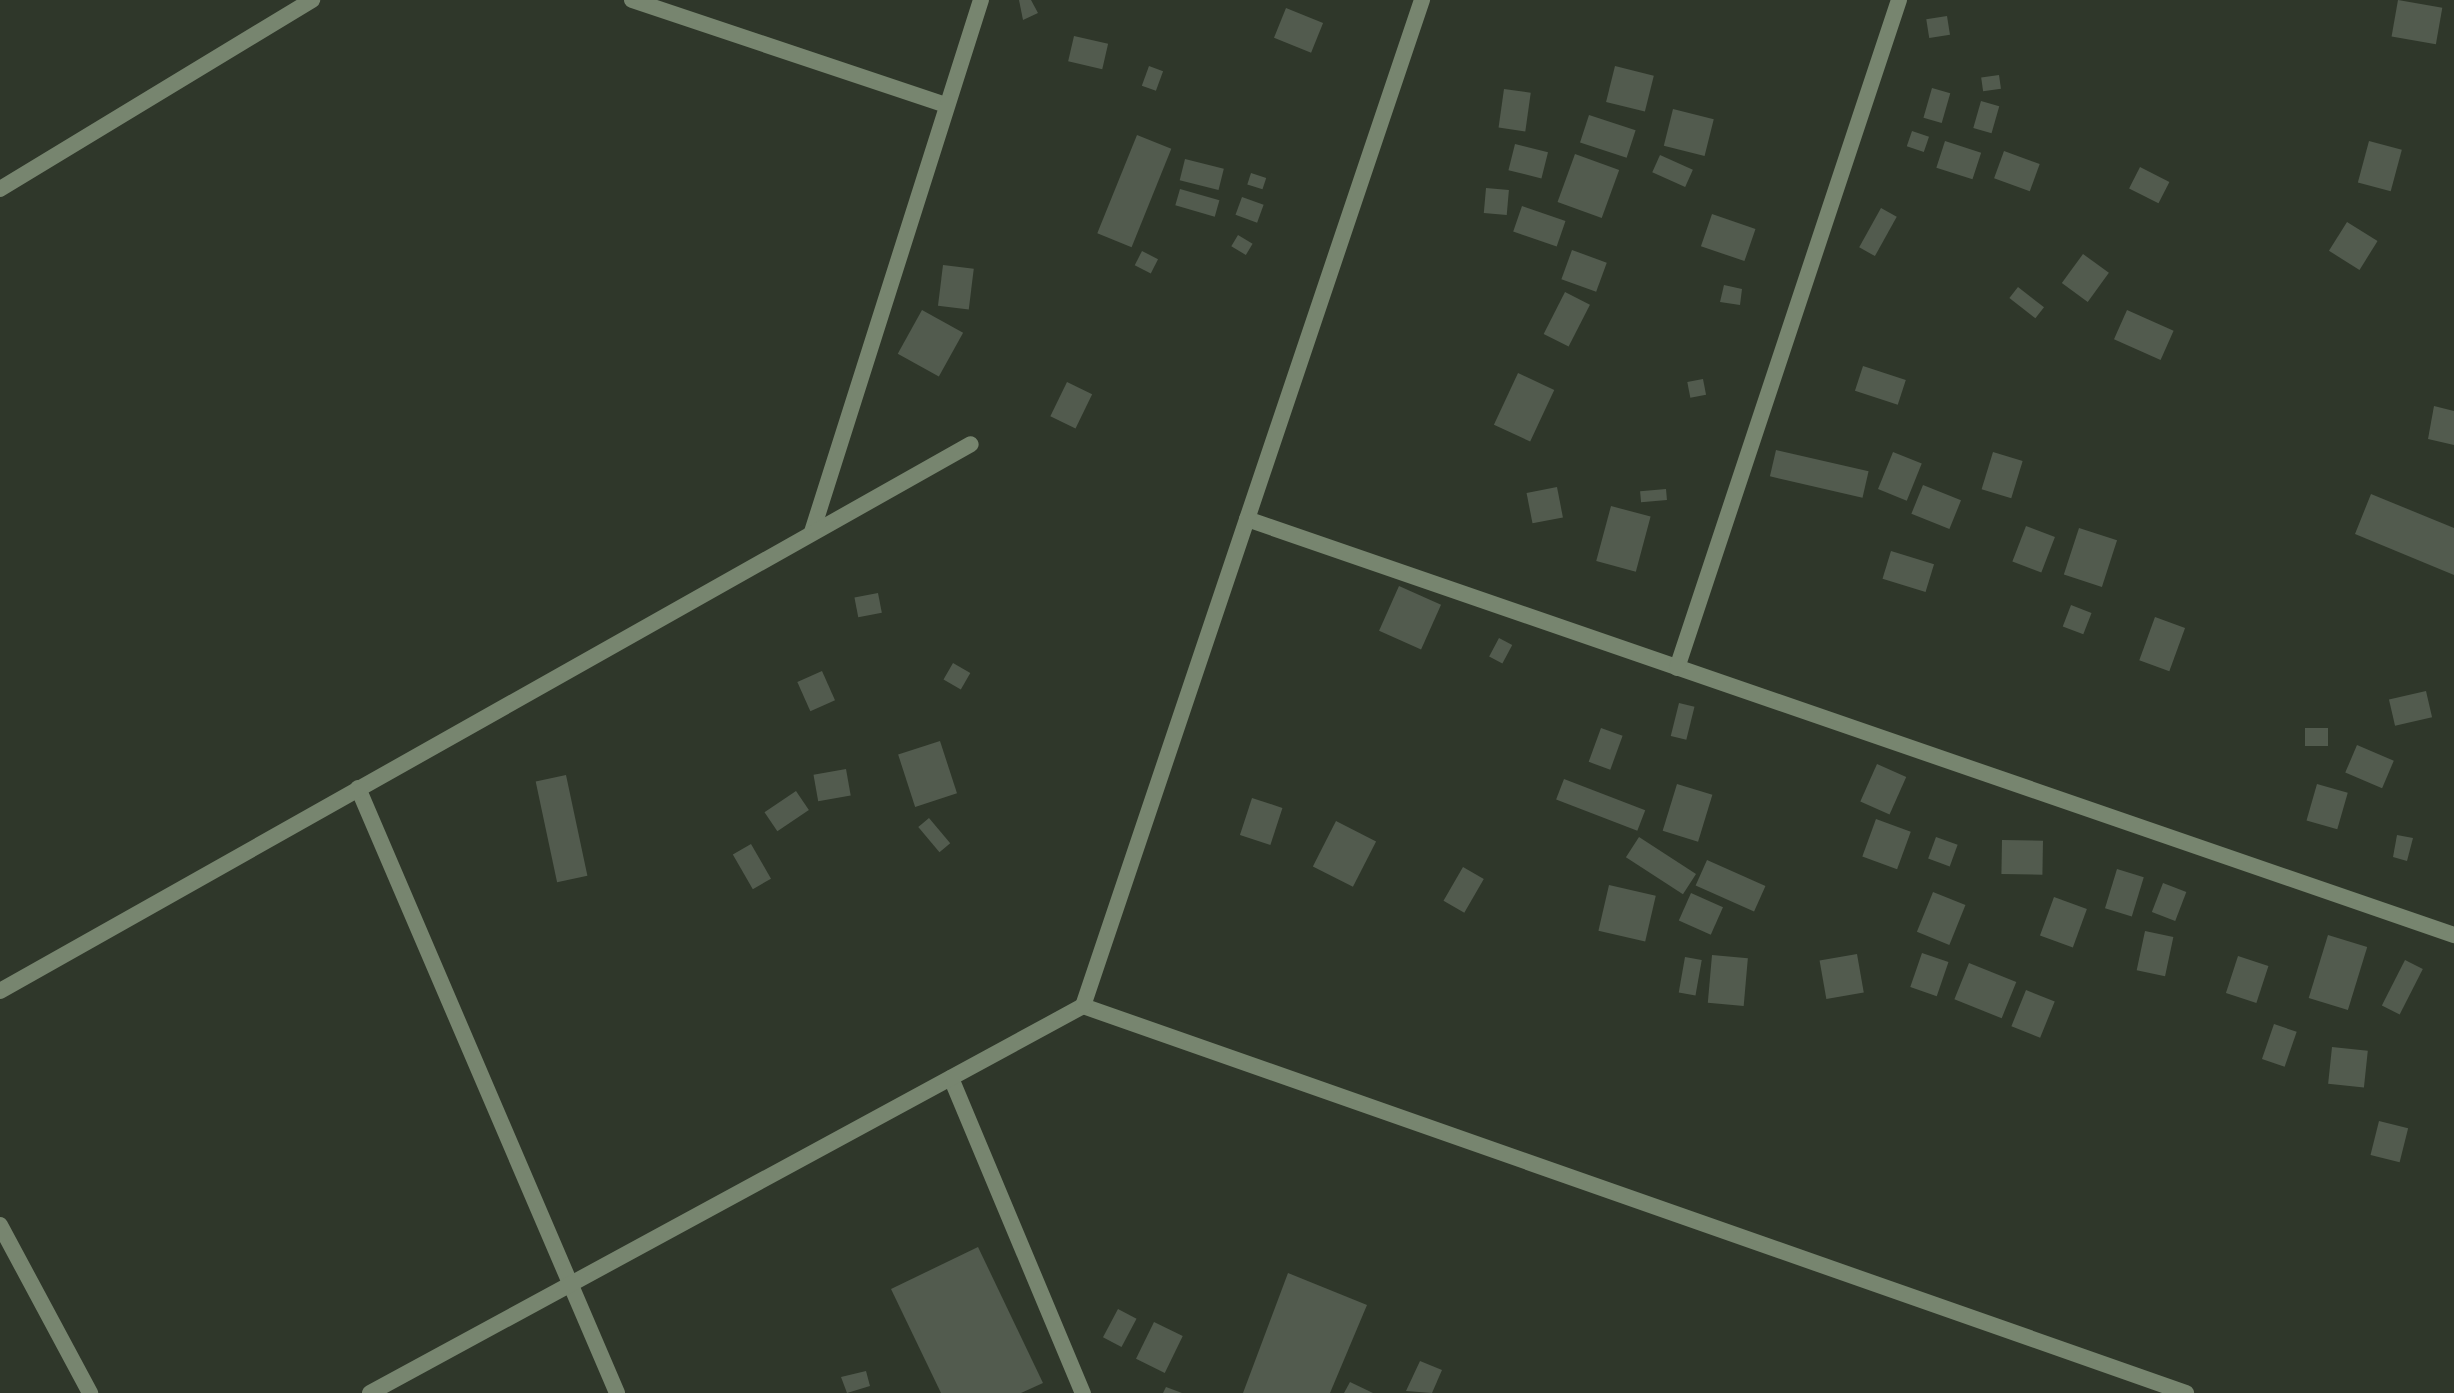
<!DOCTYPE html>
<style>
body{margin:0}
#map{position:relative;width:2454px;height:1393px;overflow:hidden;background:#2f372a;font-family:"Roboto Condensed",sans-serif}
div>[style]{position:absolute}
.building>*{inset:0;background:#525b4e;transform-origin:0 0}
.street>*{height:16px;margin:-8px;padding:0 8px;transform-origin:8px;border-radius:8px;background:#77856f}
span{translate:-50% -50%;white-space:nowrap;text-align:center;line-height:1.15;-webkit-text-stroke:6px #191d17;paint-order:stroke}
</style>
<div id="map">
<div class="building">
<i style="clip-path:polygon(1019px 0,1031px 0,1038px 13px,1023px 20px)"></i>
<i style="left:2398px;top:0;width:45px;height:37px;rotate:10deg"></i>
<i style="left:1286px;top:8px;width:40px;height:32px;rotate:22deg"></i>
<i style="left:1947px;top:16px;width:19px;height:21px;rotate:81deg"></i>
<i style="left:1074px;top:36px;width:35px;height:26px;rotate:13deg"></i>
<i style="left:1149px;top:66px;width:15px;height:21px;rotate:20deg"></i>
<i style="left:1615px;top:66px;width:40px;height:37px;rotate:14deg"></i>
<i style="left:1999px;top:75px;width:14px;height:18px;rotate:82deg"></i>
<i style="left:1932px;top:88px;width:19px;height:31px;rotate:16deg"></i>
<i style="left:1504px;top:89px;width:27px;height:39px;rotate:8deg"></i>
<i style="left:1981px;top:101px;width:19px;height:28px;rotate:16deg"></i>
<i style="left:1673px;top:109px;width:42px;height:38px;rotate:14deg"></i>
<i style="left:1589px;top:115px;width:49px;height:29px;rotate:18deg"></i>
<i style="left:1912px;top:131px;width:18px;height:16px;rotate:19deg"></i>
<i style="left:1137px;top:135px;width:37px;height:106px;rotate:22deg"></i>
<i style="left:1945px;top:141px;width:38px;height:28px;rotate:18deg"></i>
<i style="left:2369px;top:141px;width:34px;height:43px;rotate:15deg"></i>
<i style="left:1515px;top:144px;width:34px;height:27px;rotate:14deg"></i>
<i style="left:2004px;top:151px;width:38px;height:29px;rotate:20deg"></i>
<i style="left:1575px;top:154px;width:47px;height:51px;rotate:20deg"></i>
<i style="left:1660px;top:155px;width:36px;height:19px;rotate:24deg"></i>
<i style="left:1185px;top:159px;width:40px;height:22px;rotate:14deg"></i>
<i style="left:2140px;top:167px;width:33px;height:24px;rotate:27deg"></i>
<i style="left:1251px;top:173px;width:16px;height:12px;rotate:18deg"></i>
<i style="left:1486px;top:188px;width:23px;height:25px;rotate:5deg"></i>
<i style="left:1180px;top:189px;width:41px;height:17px;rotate:16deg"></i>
<i style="left:1242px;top:197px;width:23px;height:19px;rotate:20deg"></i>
<i style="left:1522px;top:206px;width:46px;height:27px;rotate:19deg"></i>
<i style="left:1881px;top:208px;width:18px;height:45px;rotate:29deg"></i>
<i style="left:1712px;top:214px;width:46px;height:34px;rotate:19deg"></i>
<i style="left:2347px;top:222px;width:36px;height:34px;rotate:32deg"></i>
<i style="left:1238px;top:235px;width:17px;height:13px;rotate:31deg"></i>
<i style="left:1572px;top:250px;width:37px;height:31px;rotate:20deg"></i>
<i style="left:1142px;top:251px;width:18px;height:16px;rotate:27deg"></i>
<i style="left:2083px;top:254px;width:32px;height:36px;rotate:36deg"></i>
<i style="left:943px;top:265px;width:31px;height:41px;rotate:7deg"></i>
<i style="clip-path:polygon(1724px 285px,1742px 289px,1740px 305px,1720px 302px)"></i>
<i style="left:2018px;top:287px;width:33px;height:14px;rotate:38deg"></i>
<i style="left:1565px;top:292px;width:28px;height:47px;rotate:27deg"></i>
<i style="left:922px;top:310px;width:47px;height:50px;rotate:29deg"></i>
<i style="left:2127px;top:310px;width:51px;height:32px;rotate:24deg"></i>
<i style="left:1863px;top:366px;width:45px;height:26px;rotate:18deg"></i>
<i style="left:1518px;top:373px;width:40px;height:57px;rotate:25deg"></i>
<i style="left:1703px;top:379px;width:16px;height:16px;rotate:79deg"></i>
<i style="left:1067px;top:382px;width:28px;height:38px;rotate:26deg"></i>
<i style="clip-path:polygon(2434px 406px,2454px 411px,2454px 445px,2428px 439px)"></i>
<i style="left:1776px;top:450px;width:95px;height:27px;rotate:13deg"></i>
<i style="left:1893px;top:452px;width:31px;height:40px;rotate:22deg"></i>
<i style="left:1993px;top:452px;width:31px;height:39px;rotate:17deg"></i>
<i style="left:1923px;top:485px;width:41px;height:31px;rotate:22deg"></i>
<i style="left:1557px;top:487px;width:31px;height:31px;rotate:79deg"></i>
<i style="left:1666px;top:489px;width:11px;height:26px;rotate:85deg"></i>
<i style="clip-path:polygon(2371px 494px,2454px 528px,2454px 575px,2355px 534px)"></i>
<i style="left:1611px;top:506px;width:41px;height:57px;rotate:15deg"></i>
<i style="left:2026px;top:526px;width:31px;height:38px;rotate:21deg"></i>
<i style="left:2079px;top:528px;width:40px;height:49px;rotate:18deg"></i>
<i style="left:1891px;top:551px;width:45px;height:29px;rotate:17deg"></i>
<i style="left:1399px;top:586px;width:46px;height:49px;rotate:24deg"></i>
<i style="left:878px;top:593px;width:20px;height:24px;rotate:79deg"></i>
<i style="left:2071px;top:605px;width:22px;height:23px;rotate:21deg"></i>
<i style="left:2155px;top:617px;width:32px;height:46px;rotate:20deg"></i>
<i style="left:1499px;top:638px;width:15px;height:21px;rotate:28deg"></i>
<i style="left:953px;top:663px;width:20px;height:19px;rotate:30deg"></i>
<i style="left:822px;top:671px;width:32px;height:27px;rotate:66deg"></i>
<i style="left:2426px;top:691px;width:27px;height:38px;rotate:77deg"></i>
<i style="left:1679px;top:703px;width:16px;height:34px;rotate:14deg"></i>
<i style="left:1601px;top:728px;width:23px;height:36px;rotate:20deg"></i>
<i style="left:2328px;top:728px;width:18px;height:23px;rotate:90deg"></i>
<i style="left:940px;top:741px;width:55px;height:44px;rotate:72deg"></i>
<i style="left:2357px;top:745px;width:40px;height:30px;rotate:23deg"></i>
<i style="left:1877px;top:764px;width:32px;height:41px;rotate:24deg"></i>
<i style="left:846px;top:769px;width:27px;height:33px;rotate:80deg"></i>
<i style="left:566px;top:775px;width:103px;height:31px;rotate:78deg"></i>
<i style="left:1564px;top:779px;width:87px;height:22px;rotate:21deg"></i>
<i style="left:1677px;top:784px;width:37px;height:49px;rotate:17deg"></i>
<i style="left:2317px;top:784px;width:32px;height:38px;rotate:16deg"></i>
<i style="left:796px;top:791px;width:23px;height:38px;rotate:56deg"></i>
<i style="left:1252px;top:798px;width:32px;height:39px;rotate:18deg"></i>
<i style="left:929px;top:818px;width:33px;height:14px;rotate:50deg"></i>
<i style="left:1876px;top:819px;width:37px;height:40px;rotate:20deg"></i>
<i style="left:1336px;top:821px;width:45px;height:51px;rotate:27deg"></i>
<i style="clip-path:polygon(2397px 835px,2413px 838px,2407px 861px,2393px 857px)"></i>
<i style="left:1639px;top:837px;width:68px;height:24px;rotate:33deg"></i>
<i style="left:1936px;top:837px;width:23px;height:23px;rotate:20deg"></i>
<i style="left:2002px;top:840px;width:41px;height:34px;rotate:1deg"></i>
<i style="left:751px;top:844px;width:40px;height:21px;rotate:60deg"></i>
<i style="left:1707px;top:860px;width:64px;height:28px;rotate:24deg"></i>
<i style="left:1463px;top:867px;width:24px;height:39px;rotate:30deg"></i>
<i style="left:2117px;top:869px;width:28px;height:41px;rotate:17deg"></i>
<i style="left:2163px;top:883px;width:25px;height:31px;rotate:21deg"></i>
<i style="left:1609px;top:885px;width:48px;height:47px;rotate:13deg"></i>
<i style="left:1933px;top:892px;width:35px;height:43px;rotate:22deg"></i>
<i style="left:1691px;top:893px;width:35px;height:30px;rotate:24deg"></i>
<i style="left:2054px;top:897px;width:35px;height:41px;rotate:20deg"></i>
<i style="left:2145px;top:931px;width:29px;height:40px;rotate:12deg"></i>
<i style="left:2328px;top:935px;width:41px;height:66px;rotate:17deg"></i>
<i style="left:1922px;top:953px;width:28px;height:36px;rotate:19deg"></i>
<i style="left:1857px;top:954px;width:39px;height:38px;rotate:80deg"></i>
<i style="left:1712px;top:955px;width:36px;height:48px;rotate:5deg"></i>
<i style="left:2238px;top:956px;width:32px;height:39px;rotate:18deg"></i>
<i style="left:1685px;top:957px;width:17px;height:36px;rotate:10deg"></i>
<i style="left:2405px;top:960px;width:20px;height:51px;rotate:27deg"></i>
<i style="left:1969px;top:963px;width:51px;height:39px;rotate:22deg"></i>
<i style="left:2026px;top:990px;width:31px;height:39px;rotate:22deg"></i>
<i style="left:2274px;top:1024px;width:24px;height:37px;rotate:19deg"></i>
<i style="left:2332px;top:1047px;width:36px;height:37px;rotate:6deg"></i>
<i style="left:2379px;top:1121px;width:30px;height:35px;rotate:14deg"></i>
<i style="clip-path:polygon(978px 1247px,1043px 1383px,1021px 1393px,941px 1393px,891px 1289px)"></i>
<i style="clip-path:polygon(1288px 1273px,1367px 1305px,1330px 1393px,1243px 1393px)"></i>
<i style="left:1118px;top:1309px;width:21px;height:32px;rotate:28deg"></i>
<i style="left:1154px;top:1322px;width:32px;height:41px;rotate:26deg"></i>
<i style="clip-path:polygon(1420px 1361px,1442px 1370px,1432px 1393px,1406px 1391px)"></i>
<i style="clip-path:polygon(866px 1371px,870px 1386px,847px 1393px,841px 1377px)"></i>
<i style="clip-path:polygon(1350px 1382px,1373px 1393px,1344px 1393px)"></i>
<i style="clip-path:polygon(1166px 1387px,1182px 1393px,1163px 1393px)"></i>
</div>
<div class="street">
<i style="left:632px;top:0;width:331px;rotate:18.5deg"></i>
<i style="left:0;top:189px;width:365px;rotate:-31.2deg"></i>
<i style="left:1247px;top:519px;width:1277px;rotate:19.02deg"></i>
<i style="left:812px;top:532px;width:558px;rotate:-72.38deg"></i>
<i style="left:1677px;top:668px;width:704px;rotate:-71.62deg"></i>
<i style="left:358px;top:788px;width:658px;rotate:66.82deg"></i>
<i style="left:0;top:991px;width:1114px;rotate:-29.39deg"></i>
<i style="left:1083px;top:1006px;width:1169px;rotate:19.33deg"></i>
<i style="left:951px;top:1078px;width:342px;rotate:67.3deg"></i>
<i style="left:0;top:1225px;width:191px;rotate:61.8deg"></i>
<i style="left:370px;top:1393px;width:811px;rotate:-28.49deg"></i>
<i style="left:1083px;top:1006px;width:1062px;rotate:-71.38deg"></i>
</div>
</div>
